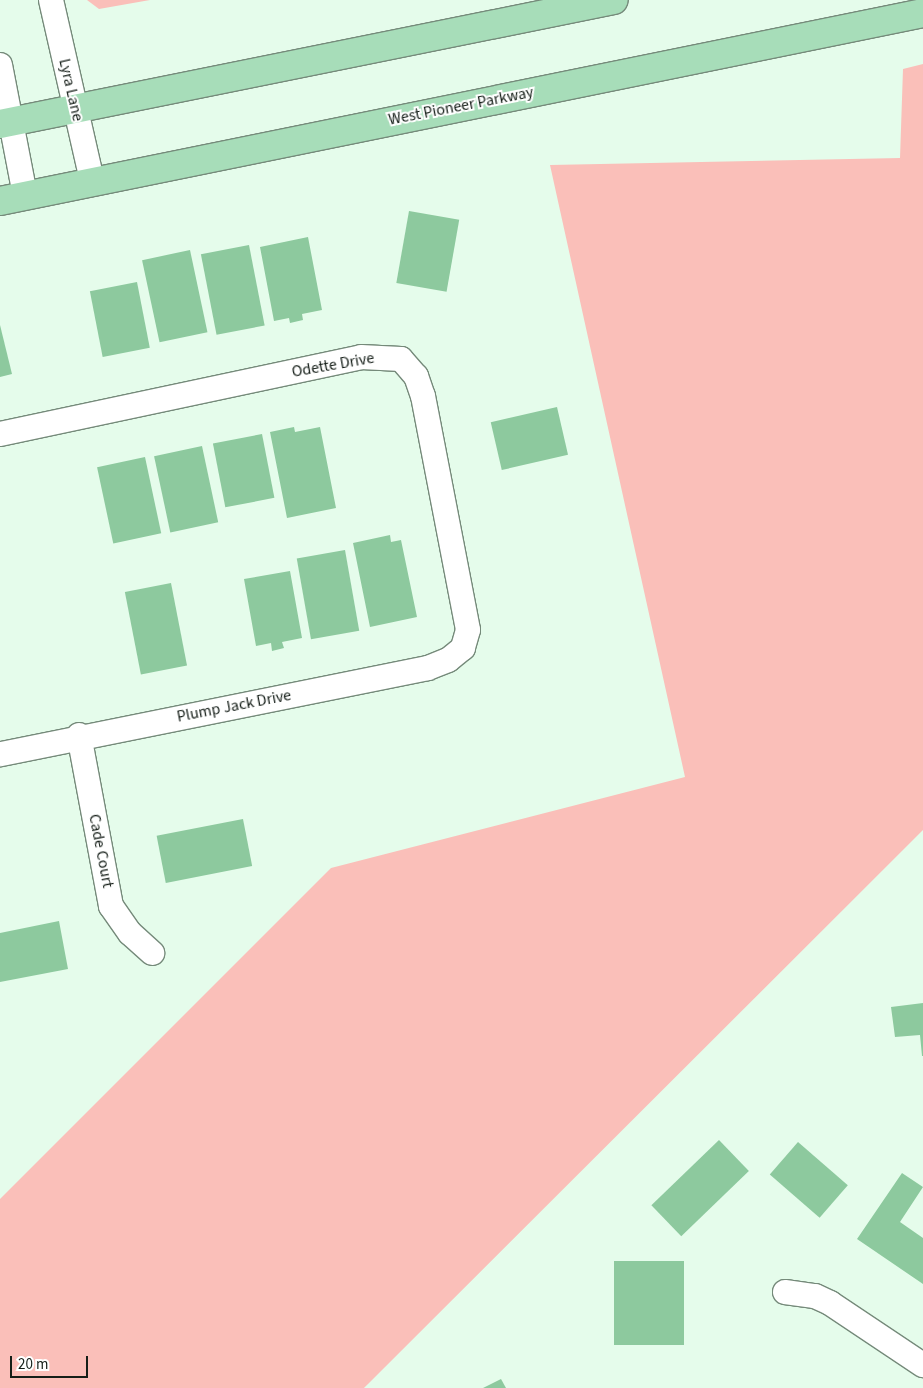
<!DOCTYPE html>
<style>
body{margin:0}
#map{position:relative;width:923px;height:1388px;overflow:hidden;background:#e5fceb;font-family:"Source Sans 3",sans-serif}
div>[style]{position:absolute}
.green>*{inset:0;background:#fabfb9}
.building>*{inset:0;background:#8dc99e;transform-origin:0 0}
.roads{filter:drop-shadow(1px 0 #758a7a) drop-shadow(-1px 0 #758a7a) drop-shadow(0 1px #758a7a) drop-shadow(0 -1px #758a7a)}
.minor>*{height:24px;margin:-12px;padding:0 12px;transform-origin:12px;border-radius:12px;background:#fff}
.primary>*{height:28px;margin:-14px;padding:0 14px;transform-origin:14px;border-radius:14px;background:#a7ddb9}
span{translate:-50% -50%;white-space:nowrap;text-align:center;line-height:1.15;-webkit-text-stroke:4px #fff;paint-order:stroke}
.street-label{font-size:16px;color:#151e18}
.scale{position:absolute;left:10px;top:1356px;width:78px;height:22px;box-sizing:border-box;border:2px solid #151e18;border-top:0;padding-left:6px;font-size:15px;line-height:18px;white-space:nowrap;color:#151e18;-webkit-text-stroke:4px #fff;paint-order:stroke}
</style>
<div id="map">
<div class="green">
<i style="clip-path:polygon(87px 0,150px 0,99px 9px)"></i>
<i style="clip-path:polygon(923px 64px,923px 830px,364px 1388px,0 1388px,0 1199px,331px 868px,685px 777px,550px 165px,900px 158px,903px 69px)"></i>
</div>
<div class="building">
<i style="left:409px;top:211px;width:51px;height:73px;rotate:10deg"></i>
<i style="clip-path:polygon(308px 237px,322px 310px,302px 314px,303px 320px,290px 323px,289px 318px,274px 321px,260px 247px)"></i>
<i style="left:249px;top:245px;width:82px;height:49px;rotate:79deg"></i>
<i style="left:190px;top:250px;width:84px;height:49px;rotate:78deg"></i>
<i style="left:137px;top:282px;width:67px;height:48px;rotate:79deg"></i>
<i style="clip-path:polygon(0 325px,12px 374px,0 377px)"></i>
<i style="left:557px;top:407px;width:49px;height:68px;rotate:77deg"></i>
<i style="clip-path:polygon(294px 427px,295px 432px,320px 427px,336px 508px,287px 518px,270px 432px)"></i>
<i style="left:262px;top:434px;width:65px;height:50px;rotate:79deg"></i>
<i style="left:202px;top:446px;width:78px;height:49px;rotate:78deg"></i>
<i style="left:145px;top:457px;width:78px;height:49px;rotate:78deg"></i>
<i style="clip-path:polygon(390px 535px,391px 542px,401px 540px,417px 617px,370px 627px,353px 543px)"></i>
<i style="left:345px;top:550px;width:82px;height:49px;rotate:80deg"></i>
<i style="clip-path:polygon(290px 571px,302px 638px,282px 642px,284px 648px,272px 651px,271px 643px,256px 646px,244px 579px)"></i>
<i style="left:171px;top:583px;width:84px;height:47px;rotate:79deg"></i>
<i style="left:243px;top:819px;width:48px;height:88px;rotate:79deg"></i>
<i style="clip-path:polygon(59px 921px,68px 969px,0 982px,0 933px)"></i>
<i style="clip-path:polygon(923px 1003px,923px 1056px,922px 1056px,920px 1035px,895px 1037px,891px 1007px)"></i>
<i style="left:719px;top:1140px;width:43px;height:94px;rotate:46deg"></i>
<i style="left:798px;top:1142px;width:66px;height:43px;rotate:41deg"></i>
<i style="clip-path:polygon(902px 1173px,923px 1187px,900px 1222px,923px 1238px,923px 1284px,857px 1239px)"></i>
<i style="left:614px;top:1261px;width:70px;height:84px"></i>
<i style="clip-path:polygon(501px 1379px,506px 1388px,483px 1388px)"></i>
</div>
<div class="roads">
<div class="minor">
<i style="left:51px;top:0;width:185px;rotate:77.2deg"></i>
<i style="left:0;top:65px;width:132px;rotate:79.1deg"></i>
<i style="left:0;top:434px;width:369px;rotate:-12deg"></i>
<i style="left:361px;top:357px;width:40px;rotate:2.9deg"></i>
<i style="left:401px;top:359px;width:23px;rotate:49deg"></i>
<i style="left:416px;top:376px;width:21px;rotate:71deg"></i>
<i style="left:423px;top:396px;width:238px;rotate:79.1deg"></i>
<i style="left:468px;top:630px;width:19px;rotate:106deg"></i>
<i style="left:463px;top:648px;width:19px;rotate:141deg"></i>
<i style="left:448px;top:660px;width:22px;rotate:158deg"></i>
<i style="left:428px;top:668px;width:437px;rotate:168.6deg"></i>
<i style="left:79px;top:735px;width:174px;rotate:79.4deg"></i>
<i style="left:111px;top:906px;width:33px;rotate:55deg"></i>
<i style="left:130px;top:933px;width:30px;rotate:42deg"></i>
<i style="left:785px;top:1292px;width:30px;rotate:8deg"></i>
<i style="left:815px;top:1296px;width:17px;rotate:25deg"></i>
<i style="left:830px;top:1303px;width:112px;rotate:33.7deg"></i>
</div>
<div class="primary">
<i style="left:0;top:124px;width:626px;rotate:-11.42deg"></i>
<i style="left:0;top:201px;width:942px;rotate:-11.51deg"></i>
</div>
</div>
<div class="street-label">
<span style="left:71px;top:90px;rotate:77deg">Lyra Lane</span>
<span style="left:461px;top:106px;rotate:-11deg">West Pioneer Parkway</span>
<span style="left:333px;top:365px;rotate:-10deg">Odette Drive</span>
<span style="left:234px;top:706px;rotate:-11deg">Plump Jack Drive</span>
<span style="left:101px;top:851px;rotate:79deg">Cade Court</span>
</div>
<div class="scale">20 m</div>
</div>
